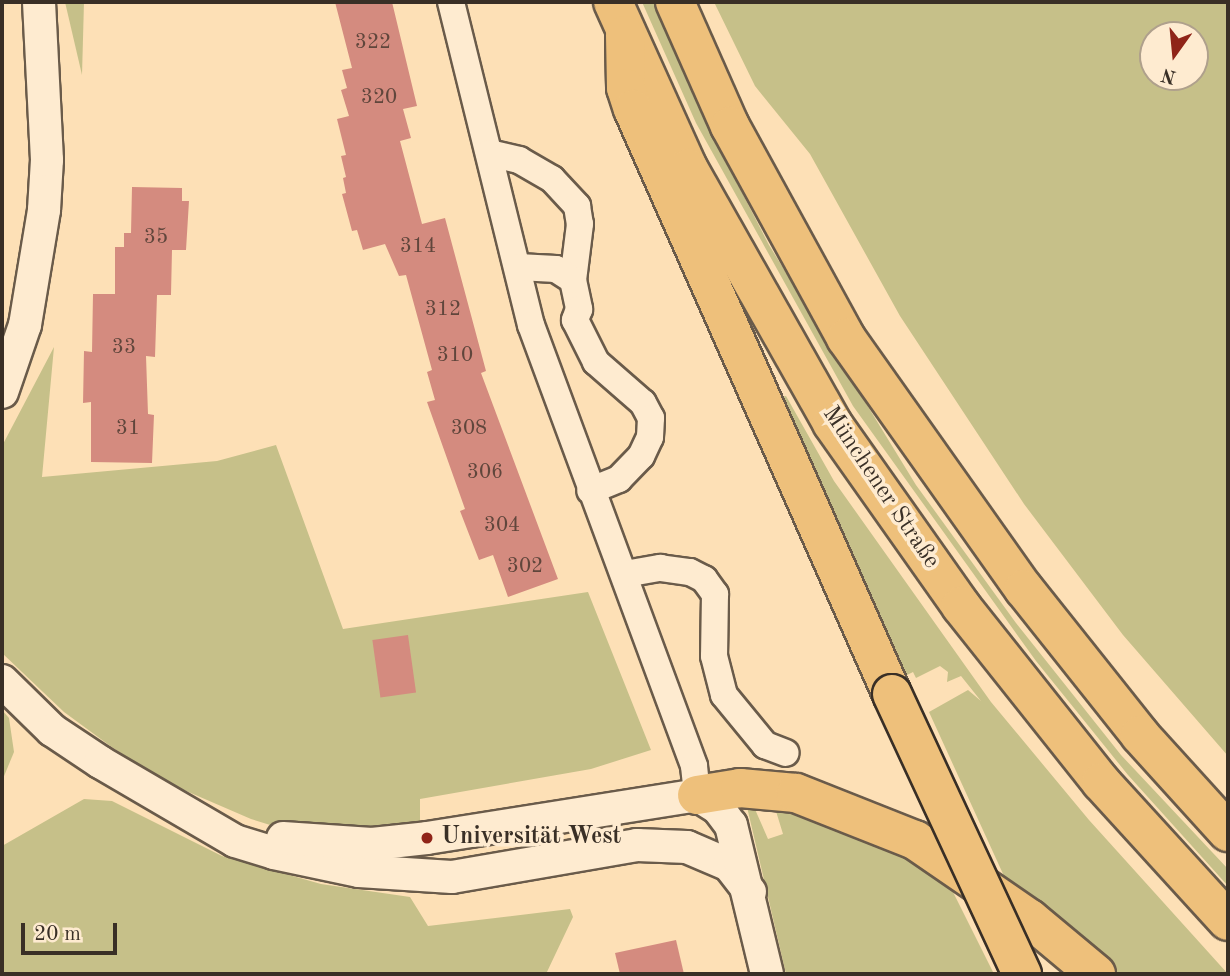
<!DOCTYPE html>
<meta charset="utf-8">
<style>
body{margin:0}
#map{position:relative;width:1230px;height:976px;overflow:hidden;background:#fde0b6;font-family:"Old Standard TT",serif}
div>[style]{position:absolute}
.green>*{inset:0;background:#c6c089}
.building>*{inset:0;background:#d48b7f;transform-origin:0 0}
.roads{filter:drop-shadow(2px 0 #6a5b4a) drop-shadow(-2px 0 #6a5b4a) drop-shadow(0 2px #6a5b4a) drop-shadow(0 -2px #6a5b4a)}
.minor>*{height:26px;margin:-13px;padding:0 13px;transform-origin:13px;border-radius:13px;background:#feebd0}
.tertiary>*{height:32px;margin:-16px;padding:0 16px;transform-origin:16px;border-radius:16px;background:#feebd0}
.trunk>*{height:38px;margin:-19px;padding:0 19px;transform-origin:19px;border-radius:19px;background:#eec07b}
.motorway>*{height:38px;margin:-19px;padding:0 19px;transform-origin:19px;border-radius:19px;background:#eec07b}
.bridges{filter:drop-shadow(2px 0 #392f26) drop-shadow(-2px 0 #392f26) drop-shadow(0 2px #392f26) drop-shadow(0 -2px #392f26)}
.motorway-bridge>*{height:38px;margin:-19px;padding:0 19px;transform-origin:19px;border-radius:19px;background:#eec07b}
.dots>*{width:19px;height:19px;translate:-50% -50%;box-sizing:border-box;border:4px solid #feebd0;border-radius:50%}
span{translate:-50% -50%;white-space:nowrap;text-align:center;line-height:1.15;-webkit-text-stroke:7px #feebd0;paint-order:stroke}
.number-label{font-size:21px;color:#60463c}
.number-label span{-webkit-text-stroke-width:0}
.street-label{font-size:24px;color:#392f26}
.poi-label{font-size:24px;color:#392f26;font-weight:700}
.left{translate:0 -50%;text-align:left}
.frame{position:absolute;inset:0;border:4px solid #392f26;pointer-events:none}
.north{position:absolute;left:1139px;top:21px;width:70px;height:70px;box-sizing:border-box;background:#feebd0;border:2px solid #afa08c;border-radius:50%;rotate:195deg;font-size:19px;font-weight:700;line-height:28px;text-align:center;color:#392f26}
.north::after{content:'';display:block;margin:auto;width:24px;height:32px;background:#8f2418;clip-path:polygon(50% 0,100% 100%,50% 72%,0 100%)}
.scale{position:absolute;left:21px;top:923px;width:96px;height:32px;box-sizing:border-box;border:4px solid #392f26;border-top:0;padding-left:9px;font-size:21px;line-height:24px;white-space:nowrap;color:#392f26;-webkit-text-stroke:5px #feebd0;paint-order:stroke}
</style>
<div id="map">
<div class="green">
<i style="clip-path:polygon(65px 2px,84px 2px,82px 75px)"></i>
<i style="clip-path:polygon(642px 2px,653px 2px,708px 127px,769px 245px,916px 485px,1016px 623px,1121px 755px,1228px 869px,1228px 886px,1128px 775px,1036px 661px,853px 406px,696px 123px)"></i>
<i style="clip-path:polygon(evenodd,714px 2px,1228px 2px,1228px 756px,1123px 635px,1024px 504px,900px 316px,810px 154px,755px 86px,714px 2px,1153px 35px,1195px 35px,1195px 77px,1153px 77px,1153px 35px)"></i>
<i style="clip-path:polygon(54px 347px,42px 477px,217px 461px,276px 445px,343px 629px,588px 592px,651px 750px,591px 769px,420px 799px,420px 824px,342px 835px,296px 833px,251px 819px,170px 784px,113px 748px,64px 712px,2px 653px,2px 446px)"></i>
<i style="clip-path:polygon(786px 396px,834px 481px,991px 702px,1089px 820px,1228px 974px,1112px 974px,1009px 887px,929px 712px,968px 690px,981px 701px,961px 676px,947px 682px,948px 672px,940px 666px,916px 678px,913px 672px,903px 677px,781px 397px)"></i>
<i style="clip-path:polygon(2px 710px,9px 718px,14px 752px,2px 781px)"></i>
<i style="clip-path:polygon(84px 799px,112px 801px,222px 856px,321px 884px,410px 897px,428px 926px,570px 909px,573px 917px,546px 974px,2px 974px,2px 846px)"></i>
<i style="clip-path:polygon(747px 807px,754px 807px,768px 839px,783px 834px,775px 808px,812px 815px,943px 872px,994px 974px,786px 974px)"></i>
</div>
<div class="building">
<i style="clip-path:polygon(335px 2px,392px 2px,417px 106px,403px 109px,411px 138px,400px 141px,422px 224px,445px 218px,486px 371px,481px 373px,558px 579px,508px 597px,493px 555px,479px 560px,460px 511px,465px 509px,427px 402px,435px 400px,427px 372px,432px 370px,406px 275px,399px 276px,385px 244px,363px 250px,357px 230px,352px 231px,342px 194px,346px 193px,343px 178px,346px 177px,341px 156px,346px 155px,337px 119px,349px 116px,341px 90px,347px 88px,342px 70px,352px 68px)"></i>
<i style="clip-path:polygon(132px 187px,182px 188px,182px 201px,189px 201px,186px 250px,172px 250px,171px 295px,157px 295px,155px 357px,146px 356px,148px 414px,154px 415px,152px 463px,91px 462px,91px 402px,83px 403px,84px 351px,92px 352px,93px 294px,115px 294px,115px 247px,124px 247px,124px 233px,131px 233px)"></i>
<i style="left:408px;top:635px;width:58px;height:36px;rotate:82deg"></i>
<i style="clip-path:polygon(676px 940px,684px 974px,620px 974px,615px 953px)"></i>
</div>
<div class="roads">
<div class="minor">
<i style="left:451px;top:2px;width:333px;rotate:76.1deg"></i>
<i style="left:531px;top:325px;width:470px;rotate:69.7deg"></i>
<i style="left:694px;top:766px;width:29px;rotate:84deg"></i>
<i style="left:489px;top:153px;width:31px;rotate:13deg"></i>
<i style="left:519px;top:160px;width:38px;rotate:30deg"></i>
<i style="left:552px;top:179px;width:37px;rotate:47deg"></i>
<i style="left:577px;top:206px;width:18px;rotate:81deg"></i>
<i style="left:580px;top:224px;width:56px;rotate:97.1deg"></i>
<i style="left:573px;top:280px;width:30px;rotate:78deg"></i>
<i style="left:579px;top:309px;width:12px;rotate:110deg"></i>
<i style="left:575px;top:320px;width:47px;rotate:63.4deg"></i>
<i style="left:596px;top:362px;width:62px;rotate:41.1deg"></i>
<i style="left:643px;top:403px;width:17px;rotate:62deg"></i>
<i style="left:651px;top:418px;width:19px;rotate:93deg"></i>
<i style="left:650px;top:437px;width:21px;rotate:115deg"></i>
<i style="left:641px;top:456px;width:32px;rotate:134deg"></i>
<i style="left:619px;top:479px;width:31px;rotate:158deg"></i>
<i style="left:518px;top:267px;width:38px;rotate:3deg"></i>
<i style="left:556px;top:269px;width:20px;rotate:33deg"></i>
<i style="left:625px;top:574px;width:36px;rotate:-10deg"></i>
<i style="left:660px;top:568px;width:30px;rotate:8deg"></i>
<i style="left:690px;top:572px;width:16px;rotate:27deg"></i>
<i style="left:704px;top:579px;width:19px;rotate:54deg"></i>
<i style="left:715px;top:594px;width:62px;rotate:90.9deg"></i>
<i style="left:714px;top:656px;width:40px;rotate:75.6deg"></i>
<i style="left:724px;top:695px;width:65px;rotate:50.6deg"></i>
<i style="left:765px;top:745px;width:22px;rotate:21deg"></i>
</div>
<div class="tertiary">
<i style="left:2px;top:392px;width:71px;rotate:-71.1deg"></i>
<i style="left:25px;top:325px;width:117px;rotate:-80.6deg"></i>
<i style="left:44px;top:210px;width:50px;rotate:-86.6deg"></i>
<i style="left:47px;top:160px;width:158px;rotate:-92.9deg"></i>
<i style="left:2px;top:681px;width:70px;rotate:44.4deg"></i>
<i style="left:52px;top:730px;width:58px;rotate:33.7deg"></i>
<i style="left:100px;top:762px;width:156px;rotate:30.3deg"></i>
<i style="left:235px;top:841px;width:41px;rotate:17.1deg"></i>
<i style="left:274px;top:853px;width:87px;rotate:12deg"></i>
<i style="left:359px;top:871px;width:93px;rotate:3.7deg"></i>
<i style="left:452px;top:877px;width:188px;rotate:-9.8deg"></i>
<i style="left:637px;top:845px;width:50px;rotate:2.3deg"></i>
<i style="left:687px;top:847px;width:46px;rotate:23.2deg"></i>
<i style="left:729px;top:865px;width:34px;rotate:52deg"></i>
<i style="left:697px;top:795px;width:25px;rotate:32deg"></i>
<i style="left:718px;top:808px;width:21px;rotate:53deg"></i>
<i style="left:731px;top:825px;width:153px;rotate:76.4deg"></i>
<i style="left:283px;top:838px;width:89px;rotate:3.9deg"></i>
<i style="left:372px;top:844px;width:55px;rotate:-6.2deg"></i>
<i style="left:427px;top:838px;width:273px;rotate:-9deg"></i>
</div>
<div class="trunk">
<i style="left:613px;top:2px;width:182px;rotate:65.7deg"></i>
<i style="left:688px;top:168px;width:293px;rotate:60.5deg"></i>
<i style="left:832px;top:423px;width:224px;rotate:54.8deg"></i>
<i style="left:961px;top:606px;width:225px;rotate:51.5deg"></i>
<i style="left:1101px;top:782px;width:188px;rotate:47.6deg"></i>
<i style="left:675px;top:2px;width:136px;rotate:66.1deg"></i>
<i style="left:730px;top:126px;width:242px;rotate:61.3deg"></i>
<i style="left:846px;top:338px;width:308px;rotate:54.7deg"></i>
<i style="left:1024px;top:589px;width:186px;rotate:51.5deg"></i>
<i style="left:1140px;top:735px;width:131px;rotate:47.8deg"></i>
<i style="left:697px;top:795px;width:44px;rotate:-9.2deg"></i>
<i style="left:740px;top:788px;width:56px;rotate:5.1deg"></i>
<i style="left:796px;top:793px;width:128px;rotate:21.6deg"></i>
<i style="left:915px;top:840px;width:140px;rotate:34.5deg"></i>
<i style="left:1030px;top:919px;width:86px;rotate:39.8deg"></i>
</div>
<div class="motorway">
<i style="left:625px;top:35px;width:53px;rotate:88.9deg"></i>
<i style="left:626px;top:88px;width:22px;rotate:72deg"></i>
<i style="left:633px;top:109px;width:640px;rotate:66.12deg"></i>
</div>
</div>
<div class="bridges">
<div class="motorway-bridge">
<i style="left:892px;top:694px;width:309px;rotate:65.1deg"></i>
</div>
</div>
<div class="dots">
<i style="left:427px;top:838px;background:#8f2418"></i>
</div>
<div class="number-label">
<span style="left:373px;top:43px">322</span>
<span style="left:379px;top:98px">320</span>
<span style="left:156px;top:238px">35</span>
<span style="left:418px;top:247px">314</span>
<span style="left:443px;top:310px">312</span>
<span style="left:124px;top:348px">33</span>
<span style="left:455px;top:356px">310</span>
<span style="left:128px;top:429px">31</span>
<span style="left:469px;top:429px">308</span>
<span style="left:485px;top:473px">306</span>
<span style="left:502px;top:526px">304</span>
<span style="left:525px;top:567px">302</span>
</div>
<div class="street-label">
<span style="left:880px;top:488px;rotate:56deg">Münchener Straße</span>
</div>
<div class="poi-label">
<span class="left" style="left:441px;top:838px">Universität West</span>
</div>
<div class="frame"></div>
<div class="north">N</div>
<div class="scale">20 m</div>
</div>
